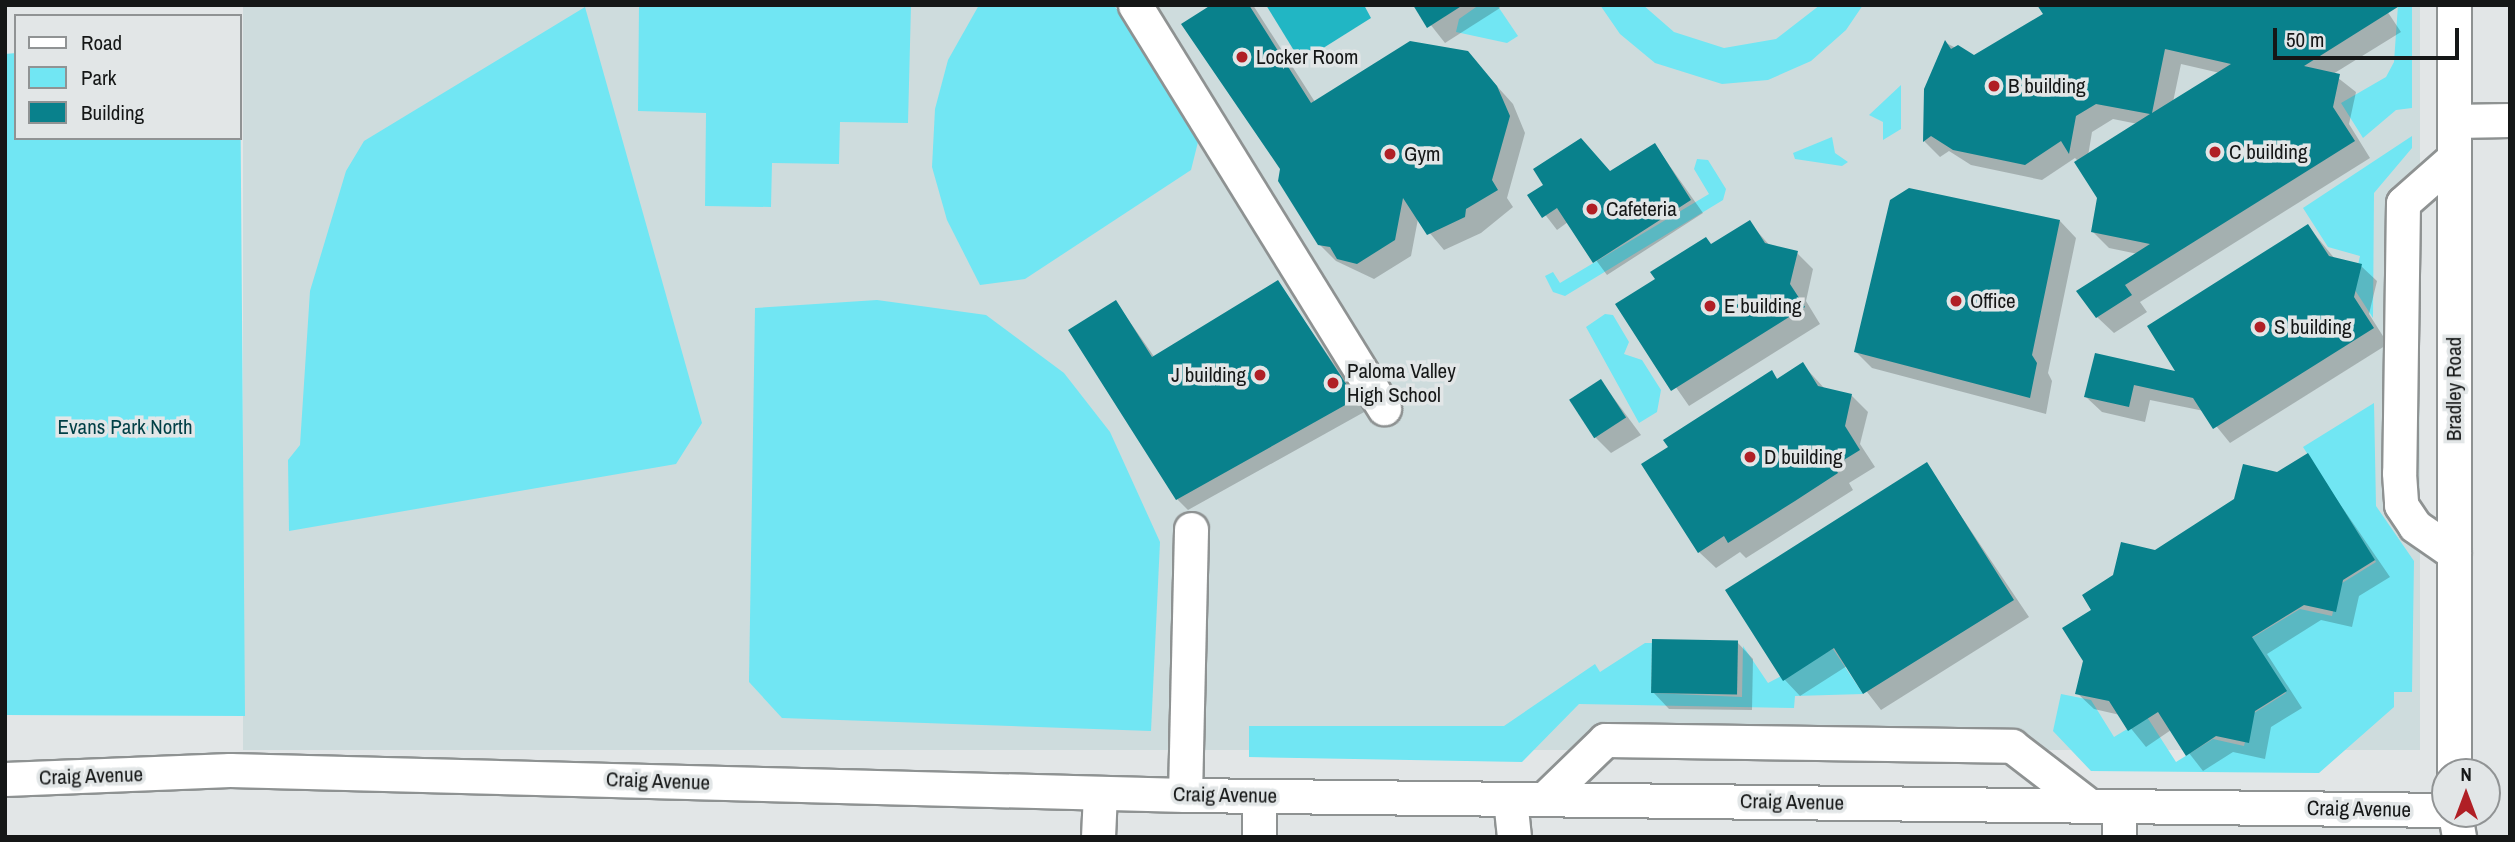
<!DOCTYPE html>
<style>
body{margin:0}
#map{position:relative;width:2515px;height:842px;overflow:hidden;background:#e2e6e7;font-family:"Archivo Narrow",sans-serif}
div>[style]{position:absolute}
.built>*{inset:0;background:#cedcdd;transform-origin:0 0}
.green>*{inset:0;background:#71e6f3}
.water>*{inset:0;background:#21b6c4}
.shadow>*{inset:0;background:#0003}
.building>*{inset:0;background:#09818c;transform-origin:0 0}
.roads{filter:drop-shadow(2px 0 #8e9292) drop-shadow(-2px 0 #8e9292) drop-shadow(0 2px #8e9292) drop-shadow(0 -2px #8e9292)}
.minor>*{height:33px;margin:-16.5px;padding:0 16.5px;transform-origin:16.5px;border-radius:16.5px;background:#fff}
.dots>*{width:19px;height:19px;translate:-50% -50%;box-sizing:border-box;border:4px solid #e2e6e7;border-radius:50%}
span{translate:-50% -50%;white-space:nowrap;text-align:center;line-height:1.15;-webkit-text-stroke:7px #e2e6e7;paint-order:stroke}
.poi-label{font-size:21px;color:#151717}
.left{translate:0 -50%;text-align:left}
.right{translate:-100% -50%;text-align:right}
.street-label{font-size:21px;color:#151717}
.park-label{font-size:21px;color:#003f45}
.frame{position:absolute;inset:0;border:7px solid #151717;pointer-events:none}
.legend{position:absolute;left:14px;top:14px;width:228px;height:126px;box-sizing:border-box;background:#e2e6e7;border:2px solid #909394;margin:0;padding:9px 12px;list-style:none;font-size:21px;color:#151717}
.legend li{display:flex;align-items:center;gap:14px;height:35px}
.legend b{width:35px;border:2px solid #909394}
.north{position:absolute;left:2431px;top:758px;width:70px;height:70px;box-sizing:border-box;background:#e2e6e7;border:2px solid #909394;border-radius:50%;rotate:0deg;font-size:19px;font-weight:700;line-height:28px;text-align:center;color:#151717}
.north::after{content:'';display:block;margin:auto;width:24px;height:32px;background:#b01f25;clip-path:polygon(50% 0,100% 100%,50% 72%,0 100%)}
.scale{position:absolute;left:2273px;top:28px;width:186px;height:32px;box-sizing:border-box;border:4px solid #151717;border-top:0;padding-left:9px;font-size:21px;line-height:24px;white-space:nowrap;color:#151717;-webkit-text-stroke:5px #e2e6e7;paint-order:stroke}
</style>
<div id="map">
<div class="built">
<i style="left:243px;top:5px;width:2177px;height:745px"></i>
</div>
<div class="green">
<i style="clip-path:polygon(639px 5px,911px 5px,908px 123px,840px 122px,839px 164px,772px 163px,771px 207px,705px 206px,706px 113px,638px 111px)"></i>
<i style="clip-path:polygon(979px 5px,1114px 5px,1199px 138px,1191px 170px,1025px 279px,980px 285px,947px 220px,932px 167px,935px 109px,948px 60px)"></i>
<i style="clip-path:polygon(1479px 5px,1497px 5px,1518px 36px,1507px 43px,1456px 32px,1459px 19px)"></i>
<i style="clip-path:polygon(1600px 5px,1643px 5px,1674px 32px,1724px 48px,1776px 39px,1820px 5px,1863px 5px,1846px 30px,1811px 61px,1768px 80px,1722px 84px,1655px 63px,1620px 34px)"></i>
<i style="clip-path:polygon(2398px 5px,2412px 5px,2412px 108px,2396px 110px,2363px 138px,2341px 103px,2386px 77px,2394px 62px)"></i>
<i style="clip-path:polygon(585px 7px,702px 423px,676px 464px,289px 531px,288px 460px,300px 445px,310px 291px,346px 171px,364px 141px)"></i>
<i style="clip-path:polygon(240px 49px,245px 716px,5px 715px,5px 54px,16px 53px,16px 138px,240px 138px)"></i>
<i style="clip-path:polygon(1901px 85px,1901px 129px,1883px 140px,1883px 122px,1869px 115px)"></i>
<i style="clip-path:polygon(2412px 136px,2412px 148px,2374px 193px,2373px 318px,2353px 287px,2360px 256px,2328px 247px,2303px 208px)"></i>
<i style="clip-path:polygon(1832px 137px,1835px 153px,1848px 162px,1842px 166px,1795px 159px,1793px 153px)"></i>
<i style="clip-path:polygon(1697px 159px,1708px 160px,1726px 189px,1723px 200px,1565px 296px,1553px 292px,1545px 276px,1553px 272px,1560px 283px,1709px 194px,1694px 169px)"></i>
<i style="clip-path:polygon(877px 300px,986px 315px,1064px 373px,1110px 432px,1160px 542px,1151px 731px,782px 718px,749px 682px,755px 308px)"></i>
<i style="clip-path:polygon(1605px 314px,1613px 315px,1629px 342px,1624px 354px,1642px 360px,1661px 390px,1657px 412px,1639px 423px,1586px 327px)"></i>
<i style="clip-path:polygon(2374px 403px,2376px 506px,2414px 561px,2412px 692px,2394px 692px,2394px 707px,2319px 773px,2091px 771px,2053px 731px,2061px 694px,2091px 700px,2114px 737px,2147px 717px,2176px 762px,2213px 739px,2244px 746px,2251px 715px,2286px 693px,2252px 638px,2300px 609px,2332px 616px,2339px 585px,2376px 562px,2303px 447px)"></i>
<i style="clip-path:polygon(1645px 643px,1652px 643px,1651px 693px,1742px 697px,1743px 646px,1768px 683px,1833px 649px,1863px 694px,1795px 696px,1794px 708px,1579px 704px,1522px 762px,1249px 757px,1249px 726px,1504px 726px,1595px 664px,1600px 672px)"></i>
</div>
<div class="water">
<i style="clip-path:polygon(1266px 5px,1364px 5px,1371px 18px,1301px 62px)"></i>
</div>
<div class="shadow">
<i style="clip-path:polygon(1214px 5px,1253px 5px,1315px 102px,1467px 53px,1513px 104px,1525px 133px,1507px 198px,1513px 207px,1481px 233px,1444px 250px,1418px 219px,1411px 256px,1374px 279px,1336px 261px,1319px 244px,1282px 169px)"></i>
<i style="clip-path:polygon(1415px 5px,1498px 5px,1500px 8px,1445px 43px)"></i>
<i style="clip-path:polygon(evenodd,2383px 5px,2401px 32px,2333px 74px,2356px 92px,2349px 124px,2370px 158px,2140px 302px,2147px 312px,2114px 333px,2097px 317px,2138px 254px,2109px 248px,2092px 231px,2099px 198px,2079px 162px,2075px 158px,2042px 180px,1971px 165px,1949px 151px,1940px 157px,1924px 141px,1925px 89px,1946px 43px,1974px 57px,2383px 5px,2181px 64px,2220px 73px,2173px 102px,2181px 64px,2383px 5px,2113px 119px,2138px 124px,2088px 156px,2092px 132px,2113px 119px)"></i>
<i style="clip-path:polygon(1655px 145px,1703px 213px,1607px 275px,1568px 222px,1557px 230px,1530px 195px,1546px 185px,1611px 173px)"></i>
<i style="clip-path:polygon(2060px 221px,2076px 238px,2048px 373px,2052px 381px,2046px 414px,1872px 368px,1856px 352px)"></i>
<i style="clip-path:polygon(1749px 222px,1771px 247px,1797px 253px,1813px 269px,1806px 301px,1820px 324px,1689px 406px,1618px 304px)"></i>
<i style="clip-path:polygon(2308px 226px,2335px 259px,2361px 266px,2377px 281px,2369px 314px,2388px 344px,2230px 443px,2204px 411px,2150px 400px,2145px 422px,2102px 412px,2086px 397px,2179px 374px)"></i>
<i style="clip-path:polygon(1278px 282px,1366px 411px,1188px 510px,1177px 499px,1116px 302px,1155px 358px)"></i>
<i style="clip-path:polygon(1803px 365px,1825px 389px,1851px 395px,1868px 412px,1860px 444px,1875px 467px,1849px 483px,1853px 490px,1746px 558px,1740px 552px,1716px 568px,1699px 552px,1771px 373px,1779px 380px)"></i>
<i style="clip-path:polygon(1601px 381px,1641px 435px,1611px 453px,1595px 437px)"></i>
<i style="clip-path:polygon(2307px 456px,2390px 577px,2359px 596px,2352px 627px,2321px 620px,2267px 654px,2302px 708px,2271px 727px,2265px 759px,2233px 752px,2203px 771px,2171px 730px,2146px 747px,2120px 715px,2094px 709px,2077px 693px,2093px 610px,2155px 551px)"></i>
<i style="clip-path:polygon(1926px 464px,2029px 617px,1881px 710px,1847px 666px,1800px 696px,1784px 679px)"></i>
<i style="clip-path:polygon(1737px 642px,1753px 659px,1752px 710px,1669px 709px,1653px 692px)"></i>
</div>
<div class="building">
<i style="clip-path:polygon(1211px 5px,1249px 5px,1311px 103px,1410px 41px,1468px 51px,1497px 86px,1510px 116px,1492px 180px,1498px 190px,1466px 209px,1465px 217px,1427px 235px,1403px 198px,1395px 240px,1357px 264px,1337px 259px,1330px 247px,1318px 245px,1278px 181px,1280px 169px,1181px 24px)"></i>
<i style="clip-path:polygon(1413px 5px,1463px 5px,1427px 28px)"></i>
<i style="clip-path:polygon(evenodd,2037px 5px,2401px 5px,2304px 66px,2340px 74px,2333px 107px,2355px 141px,2125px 285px,2132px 295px,2096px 318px,2076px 291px,2150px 244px,2091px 232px,2097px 198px,2074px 162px,2150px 114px,2096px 104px,2076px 116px,2069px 154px,2061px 141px,2025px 165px,1953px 150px,1931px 136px,1923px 142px,1924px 89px,1945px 40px,1951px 49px,1958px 45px,1974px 55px,2043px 14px,2037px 5px,2165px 49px,2231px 64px,2152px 113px,2165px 49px)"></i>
<i style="clip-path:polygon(1581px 138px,1610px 171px,1655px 143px,1691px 200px,1593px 263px,1557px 208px,1542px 218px,1527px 195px,1543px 185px,1533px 169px)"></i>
<i style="clip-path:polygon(1909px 188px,2060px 220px,2032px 355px,2037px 363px,2030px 398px,1854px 352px,1890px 200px)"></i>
<i style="clip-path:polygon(1750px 220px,1765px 243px,1798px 251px,1790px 284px,1805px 307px,1671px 391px,1615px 304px,1655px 279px,1650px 272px,1706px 237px,1711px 244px)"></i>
<i style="clip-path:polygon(2308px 224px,2329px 256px,2362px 264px,2354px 297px,2374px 328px,2213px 429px,2193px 398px,2134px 385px,2129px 407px,2084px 397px,2095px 353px,2175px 371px,2147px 326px)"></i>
<i style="clip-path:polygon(1278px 280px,1356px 399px,1176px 500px,1068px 330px,1116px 300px,1152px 357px)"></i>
<i style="clip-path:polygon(1803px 362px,1818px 386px,1852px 394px,1845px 426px,1860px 450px,1834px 466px,1838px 473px,1795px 501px,1728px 543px,1724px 536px,1698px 553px,1641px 464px,1668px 447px,1663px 440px,1772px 370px,1777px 379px)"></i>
<i style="left:1601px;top:379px;width:46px;height:38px;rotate:57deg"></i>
<i style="clip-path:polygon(2308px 453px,2375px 560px,2343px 580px,2336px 612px,2304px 605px,2252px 637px,2287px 691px,2255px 711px,2249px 743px,2216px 736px,2186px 756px,2158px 712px,2128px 731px,2109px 701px,2075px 694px,2083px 661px,2062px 628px,2091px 610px,2082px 595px,2113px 575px,2121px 542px,2155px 550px,2234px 499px,2243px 464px,2277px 472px)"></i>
<i style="clip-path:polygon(1927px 462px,2014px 600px,1863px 694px,1834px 648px,1783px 681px,1725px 590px)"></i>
<i style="left:1652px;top:639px;width:86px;height:54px;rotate:1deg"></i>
</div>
<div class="roads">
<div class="minor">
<i style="left:1135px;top:5px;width:474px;rotate:58.3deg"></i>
<i style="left:2454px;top:5px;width:767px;rotate:90deg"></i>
<i style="left:2454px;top:121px;width:56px;rotate:-1deg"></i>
<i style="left:2454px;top:158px;width:68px;rotate:138.6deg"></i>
<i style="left:2403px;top:203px;width:270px;rotate:90.8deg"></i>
<i style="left:2399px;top:473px;width:32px;rotate:86deg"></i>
<i style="left:2401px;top:505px;width:25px;rotate:56deg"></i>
<i style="left:2415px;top:526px;width:47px;rotate:34.7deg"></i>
<i style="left:5px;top:779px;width:225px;rotate:-2.3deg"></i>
<i style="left:230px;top:770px;width:955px;rotate:1.5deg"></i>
<i style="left:1185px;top:795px;width:1260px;rotate:0.68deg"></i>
<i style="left:1185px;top:795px;width:266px;rotate:-88.7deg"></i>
<i style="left:1259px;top:796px;width:41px;rotate:90deg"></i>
<i style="left:1510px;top:799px;width:38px;rotate:84deg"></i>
<i style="left:1544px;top:799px;width:85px;rotate:-44deg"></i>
<i style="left:1605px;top:740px;width:407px;rotate:0.8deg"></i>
<i style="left:2012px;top:746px;width:98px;rotate:37.6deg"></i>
<i style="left:2455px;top:814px;width:23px;rotate:80deg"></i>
<i style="left:1098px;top:837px;width:44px;rotate:-87.4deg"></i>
<i style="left:2119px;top:837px;width:31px;rotate:-90deg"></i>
</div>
</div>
<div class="dots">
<i style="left:1242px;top:57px;background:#b01f25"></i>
<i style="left:1994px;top:86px;background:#b01f25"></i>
<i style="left:2215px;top:152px;background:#b01f25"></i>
<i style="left:1390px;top:154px;background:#b01f25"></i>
<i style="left:1592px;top:209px;background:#b01f25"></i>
<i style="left:1956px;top:301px;background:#b01f25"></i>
<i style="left:1710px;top:306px;background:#b01f25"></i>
<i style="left:2260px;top:327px;background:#b01f25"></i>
<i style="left:1260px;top:375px;background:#b01f25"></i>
<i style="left:1333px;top:383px;background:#b01f25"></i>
<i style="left:1750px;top:457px;background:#b01f25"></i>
</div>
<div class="poi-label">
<span class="left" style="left:1256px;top:57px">Locker Room</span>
<span class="left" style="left:2008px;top:86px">B building</span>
<span class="left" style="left:2229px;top:152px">C building</span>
<span class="left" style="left:1404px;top:154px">Gym</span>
<span class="left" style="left:1606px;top:209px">Cafeteria</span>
<span class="left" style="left:1970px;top:301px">Office</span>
<span class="left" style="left:1724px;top:306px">E building</span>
<span class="left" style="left:2274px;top:327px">S building</span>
<span class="left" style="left:1347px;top:383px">Paloma Valley<br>High School</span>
<span class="right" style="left:1246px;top:375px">J building</span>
<span class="left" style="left:1764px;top:457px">D building</span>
</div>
<div class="street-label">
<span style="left:2454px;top:389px;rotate:-90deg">Bradley Road</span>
<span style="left:91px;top:776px;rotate:-2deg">Craig Avenue</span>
<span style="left:658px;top:781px;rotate:2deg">Craig Avenue</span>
<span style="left:1225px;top:795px;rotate:1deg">Craig Avenue</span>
<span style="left:1792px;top:802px;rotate:1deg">Craig Avenue</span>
<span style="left:2359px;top:809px;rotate:1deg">Craig Avenue</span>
</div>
<div class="park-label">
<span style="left:125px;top:427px">Evans Park North</span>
</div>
<div class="frame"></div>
<ul class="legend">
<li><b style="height:9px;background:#fff"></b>Road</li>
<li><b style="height:19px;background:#71e6f3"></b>Park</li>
<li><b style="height:19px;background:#09818c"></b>Building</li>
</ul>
<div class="north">N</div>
<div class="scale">50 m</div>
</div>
